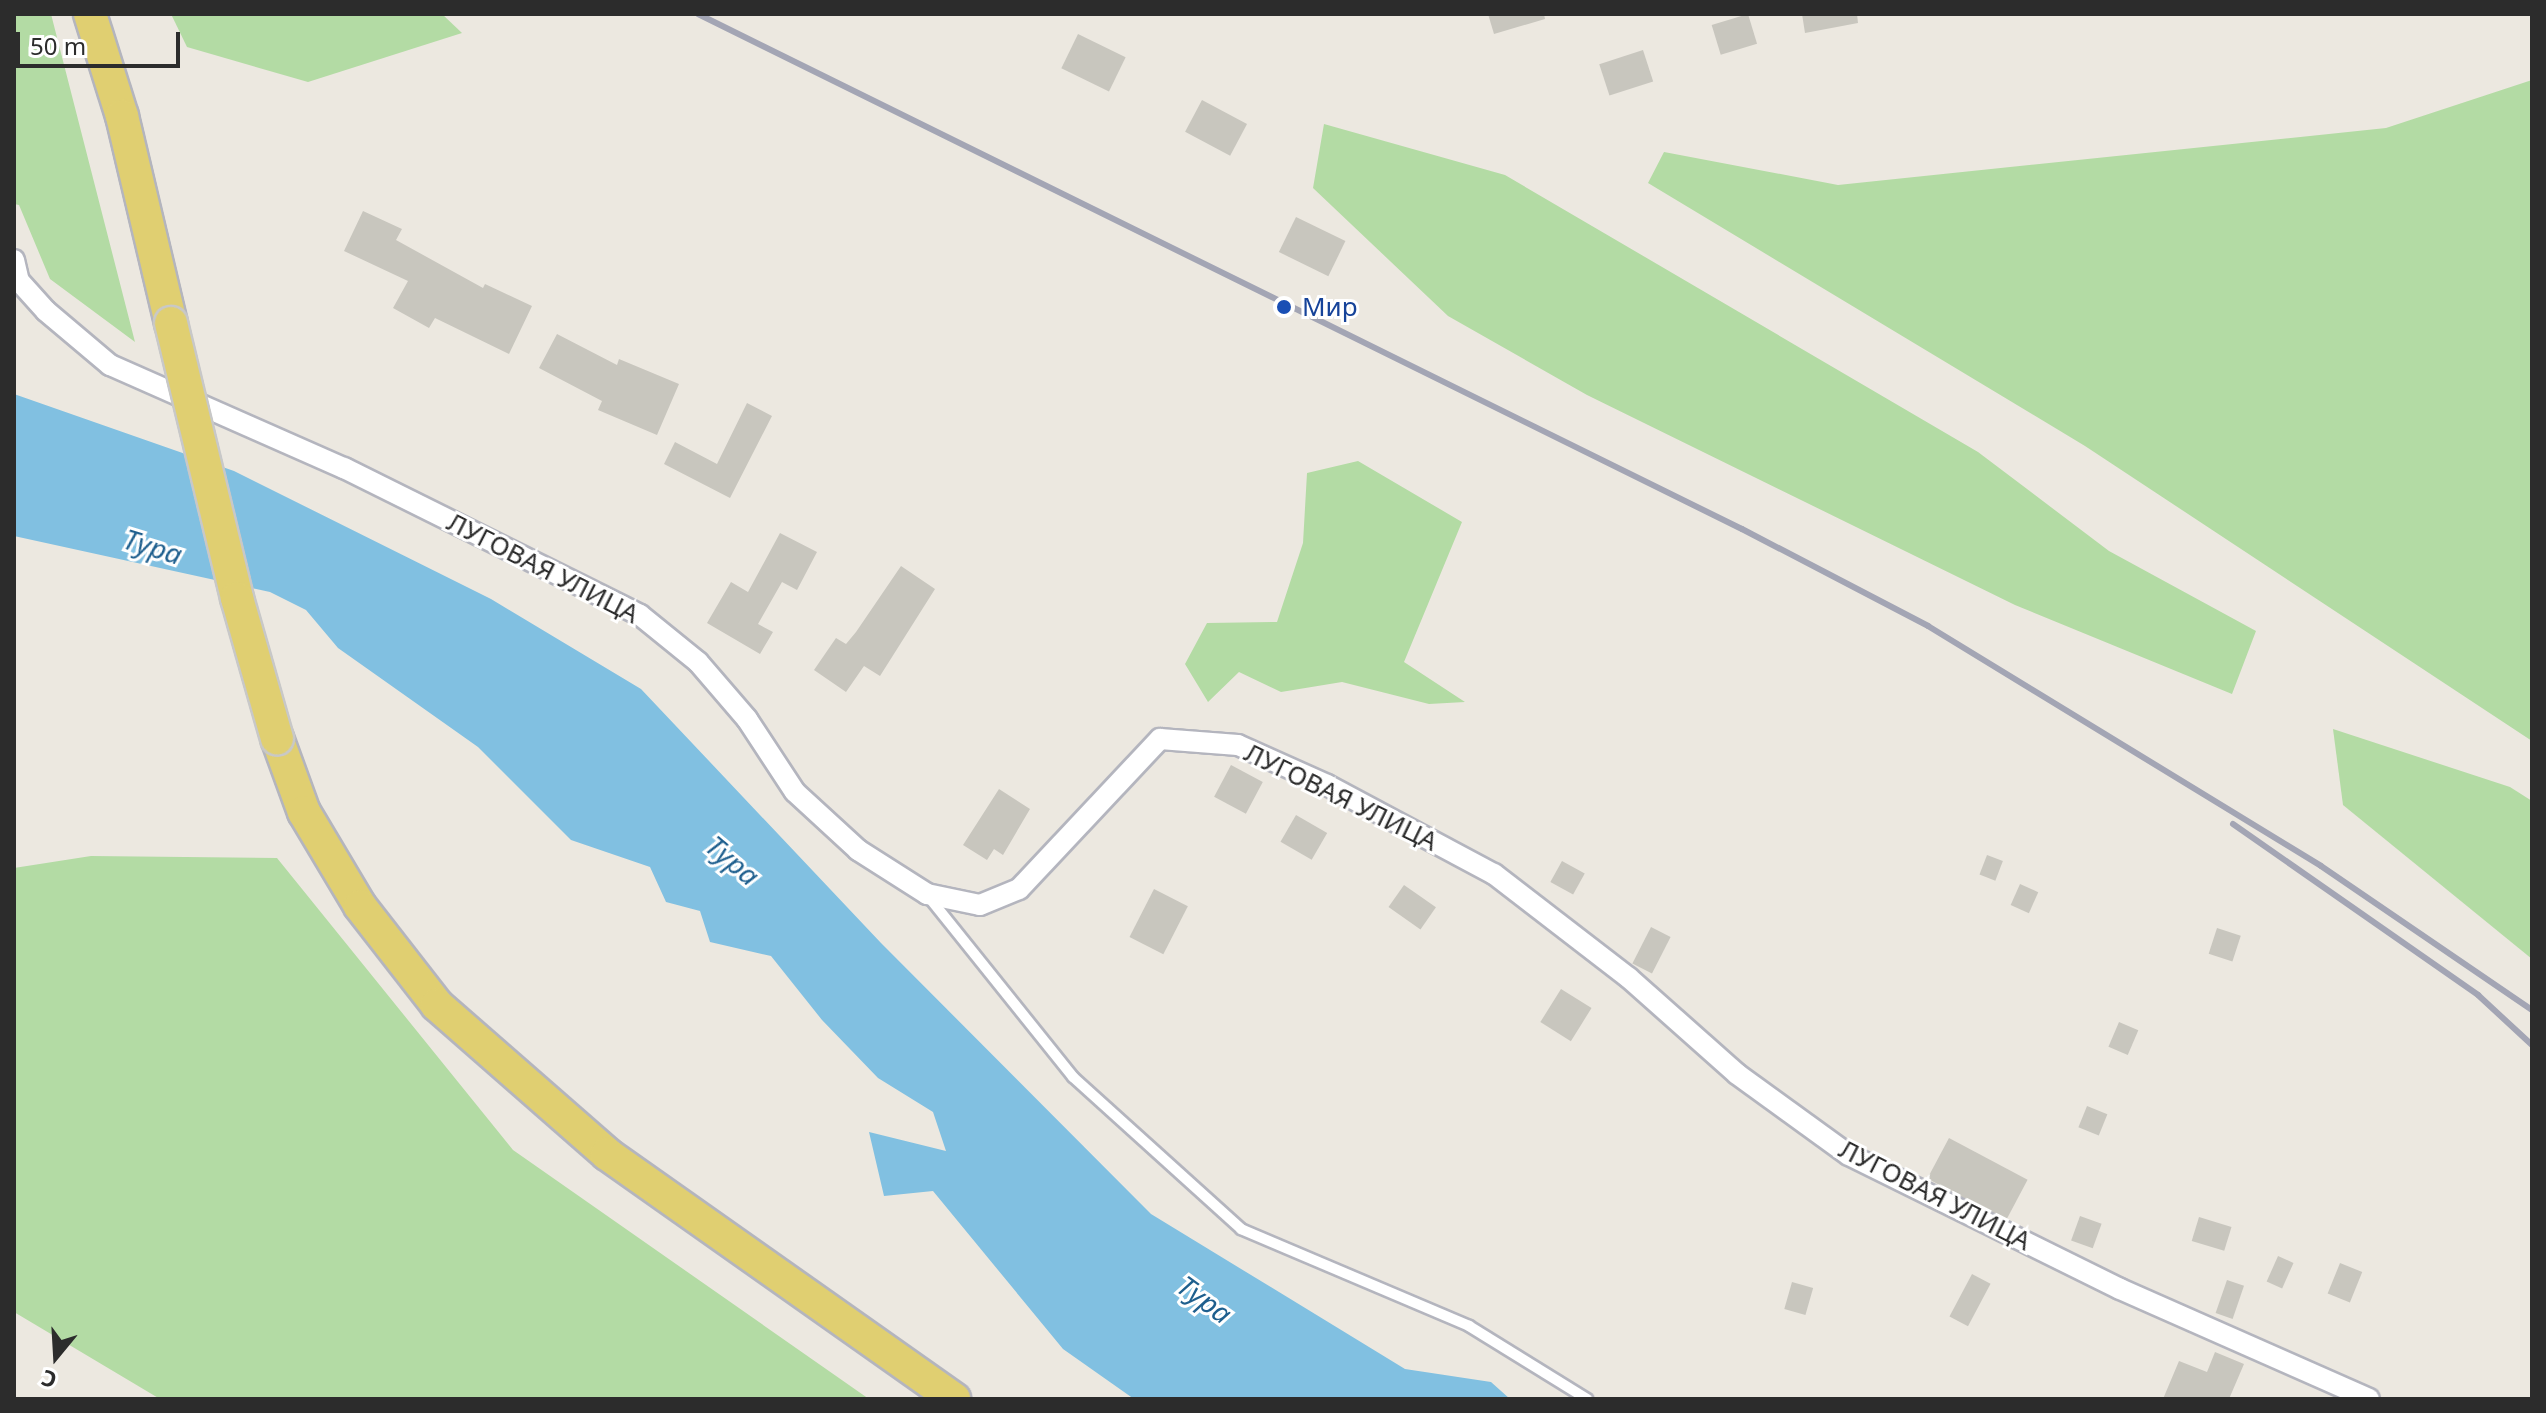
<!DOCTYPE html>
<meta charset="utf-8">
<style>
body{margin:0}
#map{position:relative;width:2546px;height:1413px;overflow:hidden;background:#ece8e0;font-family:"Noto Sans",sans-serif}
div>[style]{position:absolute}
.green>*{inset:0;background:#b3dba4}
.water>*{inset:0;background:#81c0e1}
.building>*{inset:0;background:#c8c6be;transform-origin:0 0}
.roads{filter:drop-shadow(2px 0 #b4b5be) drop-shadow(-2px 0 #b4b5be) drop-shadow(0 2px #b4b5be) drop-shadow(0 -2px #b4b5be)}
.lane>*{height:10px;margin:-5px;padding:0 5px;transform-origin:5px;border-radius:5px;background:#fff}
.street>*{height:20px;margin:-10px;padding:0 10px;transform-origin:10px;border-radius:10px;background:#fff}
.primary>*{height:32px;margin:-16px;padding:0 16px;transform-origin:16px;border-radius:16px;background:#e0cf71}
.rail>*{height:6px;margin:-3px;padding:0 3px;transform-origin:3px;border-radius:3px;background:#a3a5b4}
.bridges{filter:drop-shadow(2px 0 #c8c8c8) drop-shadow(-2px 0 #c8c8c8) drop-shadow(0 2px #c8c8c8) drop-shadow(0 -2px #c8c8c8)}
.primary-bridge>*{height:32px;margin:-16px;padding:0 16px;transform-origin:16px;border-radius:16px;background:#e0cf71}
.dots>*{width:22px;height:22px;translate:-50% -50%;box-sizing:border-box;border:4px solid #fff;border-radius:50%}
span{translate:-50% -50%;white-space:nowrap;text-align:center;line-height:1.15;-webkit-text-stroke:6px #fff;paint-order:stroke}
.transit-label{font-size:26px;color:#164399}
.left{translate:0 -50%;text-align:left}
.street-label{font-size:26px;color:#2c2c2c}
.water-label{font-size:28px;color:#1e5f8e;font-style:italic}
.frame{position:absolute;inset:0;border:16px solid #2c2c2c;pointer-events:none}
.north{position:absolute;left:16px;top:1317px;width:80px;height:80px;-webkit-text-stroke:6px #fff;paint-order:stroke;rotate:198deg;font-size:22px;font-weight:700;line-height:32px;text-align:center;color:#2c2c2c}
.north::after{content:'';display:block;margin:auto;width:28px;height:36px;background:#2c2c2c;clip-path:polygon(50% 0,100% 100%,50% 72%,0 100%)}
.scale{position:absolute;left:16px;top:32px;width:164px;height:36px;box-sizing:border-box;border:4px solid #2c2c2c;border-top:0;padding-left:10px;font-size:24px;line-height:28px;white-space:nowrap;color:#2c2c2c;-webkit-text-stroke:6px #fff;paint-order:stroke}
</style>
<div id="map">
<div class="green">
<i style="clip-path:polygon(14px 14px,51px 14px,135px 342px,50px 279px,19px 205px,14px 204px)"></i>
<i style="clip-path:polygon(171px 14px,442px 14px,462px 33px,308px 82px,187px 47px)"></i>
<i style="clip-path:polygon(2532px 80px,2532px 741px,2085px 446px,1648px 183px,1664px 152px,1838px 185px,2386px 128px)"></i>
<i style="clip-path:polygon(1324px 124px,1505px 175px,1978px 452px,2109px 551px,2256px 631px,2232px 694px,2015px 605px,1587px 395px,1448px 316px,1313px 188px)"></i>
<i style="clip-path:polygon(1358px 461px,1462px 522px,1404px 662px,1465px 702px,1429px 704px,1342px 682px,1281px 692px,1239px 672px,1208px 702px,1185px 664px,1207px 623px,1277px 622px,1303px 543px,1307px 473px)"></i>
<i style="clip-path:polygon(2333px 729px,2510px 787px,2532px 801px,2532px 959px,2343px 805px)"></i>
<i style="clip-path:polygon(91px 856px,277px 858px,513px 1150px,869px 1399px,160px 1399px,14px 1312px,14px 868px)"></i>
</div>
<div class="water">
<i style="clip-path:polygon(14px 394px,234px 471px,491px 599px,641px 689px,881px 943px,1151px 1214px,1405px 1369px,1491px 1382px,1510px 1399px,1134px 1399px,1063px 1349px,933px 1191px,884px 1196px,869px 1132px,946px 1151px,933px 1112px,878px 1078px,822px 1020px,771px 956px,710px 942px,700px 911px,666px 902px,650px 867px,571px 840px,478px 747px,338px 648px,306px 610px,270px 592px,14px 536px)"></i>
</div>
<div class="building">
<i style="clip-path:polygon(1488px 14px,1544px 14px,1545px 19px,1494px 34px)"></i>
<i style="left:1748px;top:14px;width:31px;height:38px;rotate:73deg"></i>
<i style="clip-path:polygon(1802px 14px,1857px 14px,1858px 23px,1805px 33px)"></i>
<i style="left:1078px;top:34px;width:53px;height:38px;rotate:26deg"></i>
<i style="left:1643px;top:50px;width:33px;height:46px;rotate:72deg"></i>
<i style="left:1202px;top:100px;width:51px;height:36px;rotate:28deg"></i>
<i style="clip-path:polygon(363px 211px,402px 229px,396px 240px,483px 288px,485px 284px,532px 306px,509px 354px,435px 318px,429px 328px,393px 308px,408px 281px,344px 251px)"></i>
<i style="left:1296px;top:217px;width:55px;height:39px;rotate:26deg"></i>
<i style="clip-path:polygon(557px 334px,617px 365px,619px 359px,679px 384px,657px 435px,598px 410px,602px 401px,539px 368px)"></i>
<i style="clip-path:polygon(747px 403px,772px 416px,730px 498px,664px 464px,675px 442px,717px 464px)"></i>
<i style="clip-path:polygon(780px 533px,817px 552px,797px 590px,782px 582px,758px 624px,773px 632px,760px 654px,707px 623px,731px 582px,748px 592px)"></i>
<i style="clip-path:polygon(901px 566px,935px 589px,880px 676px,864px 666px,846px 692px,814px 670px,836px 638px,846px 644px,856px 632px)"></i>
<i style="left:1231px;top:765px;width:36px;height:36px;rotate:28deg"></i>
<i style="clip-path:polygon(999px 789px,1030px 809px,1003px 855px,994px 849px,987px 860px,963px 845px)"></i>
<i style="left:1296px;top:815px;width:36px;height:31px;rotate:30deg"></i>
<i style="left:1987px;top:855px;width:17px;height:21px;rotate:21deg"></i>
<i style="left:1562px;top:861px;width:26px;height:24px;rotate:29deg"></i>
<i style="left:2020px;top:884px;width:20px;height:23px;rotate:24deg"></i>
<i style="left:1404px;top:885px;width:39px;height:27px;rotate:35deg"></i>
<i style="left:1154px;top:889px;width:38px;height:54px;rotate:27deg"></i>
<i style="left:1651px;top:927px;width:22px;height:41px;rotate:27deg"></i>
<i style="left:2217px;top:928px;width:25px;height:27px;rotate:18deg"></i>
<i style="left:1561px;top:989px;width:36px;height:39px;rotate:32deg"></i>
<i style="left:2119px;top:1022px;width:21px;height:27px;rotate:23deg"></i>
<i style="left:2087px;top:1106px;width:22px;height:23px;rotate:22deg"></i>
<i style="left:1949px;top:1138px;width:89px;height:46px;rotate:28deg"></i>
<i style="left:2080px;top:1216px;width:23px;height:26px;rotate:20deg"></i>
<i style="left:2199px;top:1217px;width:34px;height:25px;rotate:17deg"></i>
<i style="left:2278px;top:1256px;width:17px;height:28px;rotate:24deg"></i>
<i style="left:2340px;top:1263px;width:24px;height:33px;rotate:22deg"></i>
<i style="left:1972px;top:1274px;width:21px;height:48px;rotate:28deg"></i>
<i style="left:2227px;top:1280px;width:18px;height:35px;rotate:19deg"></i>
<i style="left:1792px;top:1282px;width:22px;height:28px;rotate:16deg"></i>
<i style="clip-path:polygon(2215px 1352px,2244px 1364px,2229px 1399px,2163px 1399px,2179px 1361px,2207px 1372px)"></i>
</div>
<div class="roads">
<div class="lane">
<i style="left:928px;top:896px;width:232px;rotate:51.3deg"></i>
<i style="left:1073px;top:1077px;width:227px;rotate:42.1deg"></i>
<i style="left:1241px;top:1229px;width:248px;rotate:23deg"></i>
<i style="left:1469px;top:1326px;width:139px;rotate:31.7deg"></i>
</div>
<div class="street">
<i style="left:14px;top:260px;width:22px;rotate:77deg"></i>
<i style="left:19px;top:281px;width:40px;rotate:48deg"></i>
<i style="left:46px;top:311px;width:84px;rotate:40.2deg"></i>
<i style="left:110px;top:365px;width:256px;rotate:23.8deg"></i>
<i style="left:344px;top:468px;width:330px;rotate:26.4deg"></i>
<i style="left:640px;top:615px;width:75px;rotate:39deg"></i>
<i style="left:698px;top:662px;width:75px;rotate:49.3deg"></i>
<i style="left:747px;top:719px;width:87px;rotate:56.7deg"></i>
<i style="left:795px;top:792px;width:86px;rotate:42.6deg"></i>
<i style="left:858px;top:850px;width:82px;rotate:32.5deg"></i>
<i style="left:927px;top:894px;width:54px;rotate:11.7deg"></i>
<i style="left:980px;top:905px;width:42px;rotate:-22.3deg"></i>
<i style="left:1019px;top:889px;width:206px;rotate:-46.8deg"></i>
<i style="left:1160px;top:739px;width:78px;rotate:4.4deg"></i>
<i style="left:1238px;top:745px;width:98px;rotate:24.2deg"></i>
<i style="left:1327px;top:785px;width:189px;rotate:28.1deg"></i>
<i style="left:1494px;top:874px;width:170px;rotate:37.6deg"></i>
<i style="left:1629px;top:978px;width:144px;rotate:41.6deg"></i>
<i style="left:1737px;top:1074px;width:138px;rotate:35.9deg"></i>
<i style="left:1849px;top:1155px;width:302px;rotate:26.3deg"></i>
<i style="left:2120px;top:1289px;width:272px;rotate:23.8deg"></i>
</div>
<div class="primary">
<i style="left:90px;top:14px;width:107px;rotate:72.6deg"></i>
<i style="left:122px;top:116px;width:213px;rotate:76.7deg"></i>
<i style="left:277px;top:738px;width:79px;rotate:70deg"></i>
<i style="left:304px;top:812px;width:109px;rotate:59.2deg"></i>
<i style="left:360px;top:906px;width:125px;rotate:52.1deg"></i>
<i style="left:437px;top:1005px;width:226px;rotate:41.2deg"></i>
<i style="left:607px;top:1154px;width:425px;rotate:35.2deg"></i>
</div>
</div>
<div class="rail">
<i style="left:698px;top:14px;width:1164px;rotate:26.26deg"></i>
<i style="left:1742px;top:529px;width:210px;rotate:27.5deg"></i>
<i style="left:1928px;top:626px;width:460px;rotate:31.4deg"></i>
<i style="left:2321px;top:866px;width:255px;rotate:34.3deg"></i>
<i style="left:2233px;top:824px;width:299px;rotate:34.9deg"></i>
<i style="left:2478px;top:995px;width:74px;rotate:42.8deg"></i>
</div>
<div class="bridges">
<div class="primary-bridge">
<i style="left:171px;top:323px;width:283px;rotate:76.5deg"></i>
<i style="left:237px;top:598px;width:146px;rotate:74.1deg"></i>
</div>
</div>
<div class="dots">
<i style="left:1284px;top:307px;background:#1a4fb4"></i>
</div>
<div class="transit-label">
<span class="left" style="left:1302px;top:307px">Мир</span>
</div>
<div class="street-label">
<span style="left:543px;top:568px;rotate:27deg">ЛУГОВАЯ УЛИЦА</span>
<span style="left:1341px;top:797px;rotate:26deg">ЛУГОВАЯ УЛИЦА</span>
<span style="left:1935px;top:1195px;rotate:27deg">ЛУГОВАЯ УЛИЦА</span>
</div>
<div class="water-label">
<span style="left:153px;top:546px;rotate:17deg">Тура</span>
<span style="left:733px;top:860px;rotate:40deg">Тура</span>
<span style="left:1205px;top:1299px;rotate:36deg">Тура</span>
</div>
<div class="frame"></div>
<div class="north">С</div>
<div class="scale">50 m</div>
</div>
